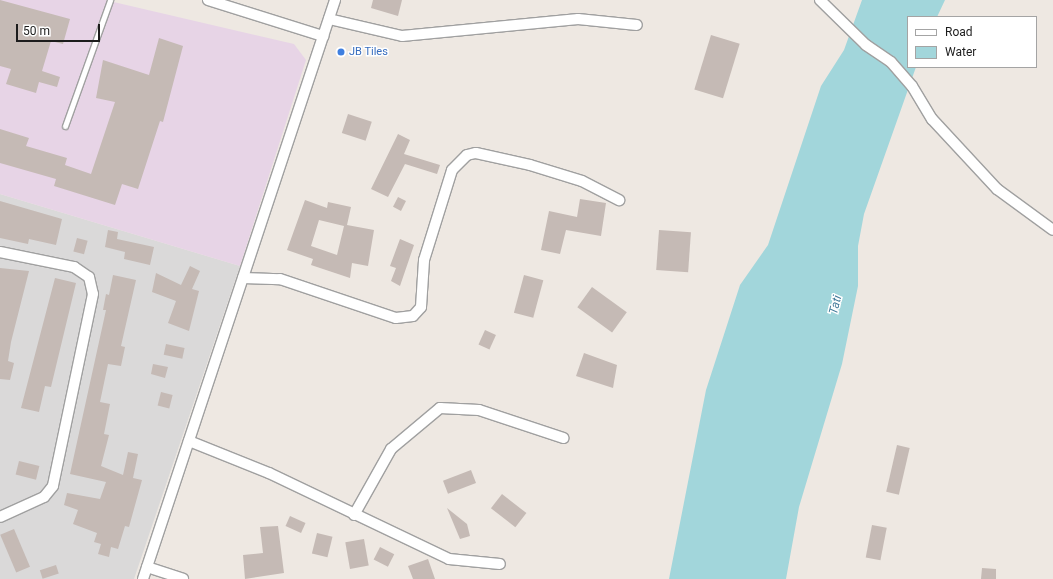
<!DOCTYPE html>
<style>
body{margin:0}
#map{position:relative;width:1053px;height:579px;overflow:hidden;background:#eee8e2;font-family:Roboto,sans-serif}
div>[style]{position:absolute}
.residential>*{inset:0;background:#dad9d9}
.industrial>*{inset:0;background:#e7d4e6}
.water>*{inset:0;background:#a2d6db}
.building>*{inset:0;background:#c5bab5;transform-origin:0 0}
.roads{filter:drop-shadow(1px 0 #a0a0a0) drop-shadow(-1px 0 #a0a0a0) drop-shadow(0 1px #a0a0a0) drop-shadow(0 -1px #a0a0a0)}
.service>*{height:5px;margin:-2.5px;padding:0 2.5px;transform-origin:2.5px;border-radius:2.5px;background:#fff}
.minor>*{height:10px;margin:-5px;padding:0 5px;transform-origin:5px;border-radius:5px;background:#fff}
.dots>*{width:11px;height:11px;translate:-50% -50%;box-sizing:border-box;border:2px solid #fff;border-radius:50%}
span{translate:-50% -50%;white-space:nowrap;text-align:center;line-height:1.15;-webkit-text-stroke:3px #fff;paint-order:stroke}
.shop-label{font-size:11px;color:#366cbe}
.left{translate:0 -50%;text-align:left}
.water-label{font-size:12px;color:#447b9b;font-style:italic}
.legend{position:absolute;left:907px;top:16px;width:130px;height:52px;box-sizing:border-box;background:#fff;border:1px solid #a4a4a4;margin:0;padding:5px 7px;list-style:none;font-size:12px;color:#1c1c1c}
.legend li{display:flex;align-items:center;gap:8px;height:20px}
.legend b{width:20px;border:1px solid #a4a4a4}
.scale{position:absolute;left:16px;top:24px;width:84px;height:18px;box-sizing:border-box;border:2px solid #1c1c1c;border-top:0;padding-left:5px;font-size:12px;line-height:14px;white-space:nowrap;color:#1c1c1c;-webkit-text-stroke:3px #fff;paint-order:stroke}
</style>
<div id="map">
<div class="residential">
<i style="clip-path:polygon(0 194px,240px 266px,134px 579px,0 579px)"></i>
</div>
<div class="industrial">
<i style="clip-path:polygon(0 0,105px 0,294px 44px,306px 60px,240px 266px,0 194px)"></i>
</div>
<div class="water">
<i style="clip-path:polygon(862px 0,945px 0,937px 17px,908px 17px,908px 67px,916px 67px,864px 214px,858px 246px,858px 286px,842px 364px,799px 507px,786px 579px,669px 579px,706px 390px,740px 285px,768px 245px,821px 86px,844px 50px)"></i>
</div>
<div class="building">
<i style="clip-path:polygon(0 0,70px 19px,63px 44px,51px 41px,42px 71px,60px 77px,57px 87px,39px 82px,36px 93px,6px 84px,11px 69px,0 66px)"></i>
<i style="clip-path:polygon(373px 0,402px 0,398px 16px,371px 8px)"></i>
<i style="left:711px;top:35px;width:30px;height:57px;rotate:17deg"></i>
<i style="clip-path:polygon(159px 38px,183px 46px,163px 122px,160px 121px,138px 189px,122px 184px,115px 205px,54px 186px,56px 179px,0 163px,0 129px,29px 138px,26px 146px,67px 158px,65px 165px,91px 174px,115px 102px,96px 98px,103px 60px,149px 75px)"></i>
<i style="left:348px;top:114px;width:25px;height:20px;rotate:18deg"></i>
<i style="clip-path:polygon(398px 134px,410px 140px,404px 154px,440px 165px,437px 174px,405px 164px,388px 197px,371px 189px)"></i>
<i style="left:398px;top:197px;width:9px;height:11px;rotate:27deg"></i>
<i style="clip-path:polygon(580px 199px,606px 203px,601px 236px,566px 230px,560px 254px,541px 250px,549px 211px,577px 217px)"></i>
<i style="clip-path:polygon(evenodd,305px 200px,327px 208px,328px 202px,351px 207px,347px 225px,374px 230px,368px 266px,352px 263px,350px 278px,311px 265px,313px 259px,287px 250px,305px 200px,319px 220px,344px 226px,337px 255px,311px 246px,319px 220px)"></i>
<i style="clip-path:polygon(0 201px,62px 219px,56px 245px,29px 239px,28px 244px,0 238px)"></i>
<i style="clip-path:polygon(108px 230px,118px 232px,117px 239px,154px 247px,150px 265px,124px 259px,125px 252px,105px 247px)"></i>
<i style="left:659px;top:230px;width:32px;height:40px;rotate:4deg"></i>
<i style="left:77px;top:238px;width:11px;height:14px;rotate:15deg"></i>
<i style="clip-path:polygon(400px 239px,414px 245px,400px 286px,391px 281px,396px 268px,390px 266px)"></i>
<i style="clip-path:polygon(190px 266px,200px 271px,192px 289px,199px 291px,189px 331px,168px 323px,176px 301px,152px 292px,156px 273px,181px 285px)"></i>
<i style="clip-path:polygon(0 268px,29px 271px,11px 342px,8px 361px,14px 363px,10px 380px,0 379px)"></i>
<i style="clip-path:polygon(113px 275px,136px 280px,121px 346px,125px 347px,121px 366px,108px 364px,100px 402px,110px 404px,104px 434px,109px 435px,101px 466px,123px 475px,128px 452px,138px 454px,133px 478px,142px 480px,129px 527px,125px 526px,118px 549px,111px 547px,109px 557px,98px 554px,101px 544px,94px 542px,97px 533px,73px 524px,78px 510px,64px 505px,67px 493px,100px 499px,106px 482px,70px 474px,106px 310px,103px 310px,106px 294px,109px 295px)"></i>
<i style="left:524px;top:275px;width:20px;height:39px;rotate:15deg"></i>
<i style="clip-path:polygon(55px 278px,76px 283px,51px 387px,45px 386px,39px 412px,21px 408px)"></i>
<i style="left:592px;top:287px;width:43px;height:25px;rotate:36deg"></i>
<i style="left:485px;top:330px;width:12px;height:16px;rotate:24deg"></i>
<i style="left:166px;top:344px;width:19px;height:11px;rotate:12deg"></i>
<i style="clip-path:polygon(584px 353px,617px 365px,613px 388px,576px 376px)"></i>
<i style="clip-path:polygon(153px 364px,168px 367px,165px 378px,151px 374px)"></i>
<i style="left:161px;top:392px;width:12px;height:14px;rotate:14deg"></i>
<i style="left:897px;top:445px;width:13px;height:48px;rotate:13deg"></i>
<i style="left:19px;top:461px;width:21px;height:14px;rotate:14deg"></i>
<i style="left:471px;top:470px;width:14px;height:30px;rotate:69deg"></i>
<i style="left:502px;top:494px;width:31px;height:18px;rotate:38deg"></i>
<i style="clip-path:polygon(447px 508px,467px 524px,470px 536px,460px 539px)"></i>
<i style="left:290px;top:516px;width:17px;height:11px;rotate:24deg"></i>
<i style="left:872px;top:525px;width:15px;height:33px;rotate:11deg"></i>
<i style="clip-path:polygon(278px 526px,284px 573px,245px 579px,243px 555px,263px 553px,260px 527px)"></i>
<i style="left:14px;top:529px;width:41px;height:15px;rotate:67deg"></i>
<i style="left:317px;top:533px;width:16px;height:21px;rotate:14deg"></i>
<i style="left:364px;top:539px;width:27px;height:19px;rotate:80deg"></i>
<i style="left:380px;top:547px;width:16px;height:14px;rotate:27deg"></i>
<i style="clip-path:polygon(428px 559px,435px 579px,413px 579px,408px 566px)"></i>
<i style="left:56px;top:565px;width:9px;height:17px;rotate:72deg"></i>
<i style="clip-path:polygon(982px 568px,996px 569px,996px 579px,981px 579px)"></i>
</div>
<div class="roads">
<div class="service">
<i style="left:65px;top:126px;width:134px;rotate:-70.3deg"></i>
</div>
<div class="minor">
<i style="left:208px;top:0;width:121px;rotate:17.4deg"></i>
<i style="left:820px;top:0;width:64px;rotate:44.4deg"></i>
<i style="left:866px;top:45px;width:30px;rotate:34deg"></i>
<i style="left:891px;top:62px;width:32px;rotate:49deg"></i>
<i style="left:912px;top:86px;width:39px;rotate:59deg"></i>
<i style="left:932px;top:119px;width:96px;rotate:47.1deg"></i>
<i style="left:997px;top:189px;width:69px;rotate:36.2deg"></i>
<i style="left:329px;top:19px;width:75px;rotate:13.1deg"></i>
<i style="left:402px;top:36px;width:177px;rotate:-5.5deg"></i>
<i style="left:578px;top:19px;width:59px;rotate:5.8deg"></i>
<i style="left:0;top:252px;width:76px;rotate:11.5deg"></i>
<i style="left:74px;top:267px;width:18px;rotate:34deg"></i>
<i style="left:89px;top:277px;width:17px;rotate:77deg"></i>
<i style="left:93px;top:294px;width:196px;rotate:101.8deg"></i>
<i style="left:53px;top:486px;width:14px;rotate:129deg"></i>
<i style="left:44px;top:497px;width:48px;rotate:155.6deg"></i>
<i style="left:243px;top:278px;width:37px;rotate:2deg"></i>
<i style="left:280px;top:279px;width:122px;rotate:18.6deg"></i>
<i style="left:396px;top:318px;width:17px;rotate:-7deg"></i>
<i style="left:413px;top:316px;width:12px;rotate:-48deg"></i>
<i style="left:421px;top:307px;width:47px;rotate:-86.3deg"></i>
<i style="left:424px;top:260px;width:94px;rotate:-72.7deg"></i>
<i style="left:452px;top:170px;width:21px;rotate:-45deg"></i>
<i style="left:467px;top:155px;width:9px;rotate:-13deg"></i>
<i style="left:476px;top:153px;width:55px;rotate:12.5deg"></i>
<i style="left:530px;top:165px;width:54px;rotate:17.1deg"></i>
<i style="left:582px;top:181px;width:42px;rotate:27.2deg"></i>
<i style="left:189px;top:441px;width:86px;rotate:21.8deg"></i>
<i style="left:269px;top:473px;width:199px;rotate:25.5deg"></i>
<i style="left:449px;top:559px;width:51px;rotate:5.6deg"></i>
<i style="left:354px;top:515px;width:76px;rotate:-60.7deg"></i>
<i style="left:391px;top:449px;width:64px;rotate:-39.9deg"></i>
<i style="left:440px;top:408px;width:39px;rotate:3deg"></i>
<i style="left:479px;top:410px;width:89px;rotate:18.4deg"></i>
<i style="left:147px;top:567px;width:38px;rotate:18deg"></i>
<i style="left:143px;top:579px;width:610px;rotate:-71.65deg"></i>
</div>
</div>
<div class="dots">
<i style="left:341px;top:52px;background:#3f7fe0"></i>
</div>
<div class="shop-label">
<span class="left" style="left:349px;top:52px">JB Tiles</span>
</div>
<div class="water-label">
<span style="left:836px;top:305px;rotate:-76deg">Tati</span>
</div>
<ul class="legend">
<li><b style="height:5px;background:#fff"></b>Road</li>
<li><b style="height:11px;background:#a2d6db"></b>Water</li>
</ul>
<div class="scale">50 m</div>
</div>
